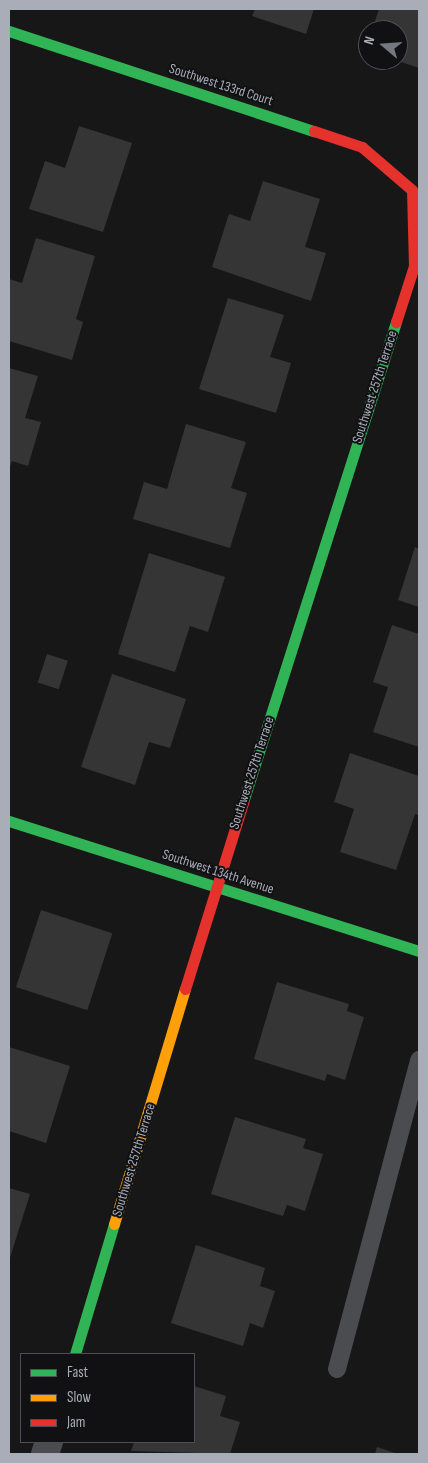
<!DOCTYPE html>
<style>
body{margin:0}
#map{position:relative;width:428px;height:1463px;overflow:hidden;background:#171717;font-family:"Sofia Sans Condensed",sans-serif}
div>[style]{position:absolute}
.building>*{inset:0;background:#353536;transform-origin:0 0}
.lane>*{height:18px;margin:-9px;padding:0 9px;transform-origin:9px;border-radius:9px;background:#4b4c50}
.street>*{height:28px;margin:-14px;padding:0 14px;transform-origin:14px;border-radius:14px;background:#4b4c50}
.fast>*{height:11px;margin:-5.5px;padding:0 5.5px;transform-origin:5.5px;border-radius:5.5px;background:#30b455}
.slow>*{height:11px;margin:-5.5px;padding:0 5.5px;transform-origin:5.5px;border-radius:5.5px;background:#ff9f0a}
.jam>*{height:11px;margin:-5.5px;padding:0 5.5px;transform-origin:5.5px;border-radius:5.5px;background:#e5322d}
span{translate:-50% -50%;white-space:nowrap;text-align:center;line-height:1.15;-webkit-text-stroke:4px #111113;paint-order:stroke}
.street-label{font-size:14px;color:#a8adb8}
.frame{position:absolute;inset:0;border:10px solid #a8adb8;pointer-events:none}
.legend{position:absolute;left:20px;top:1353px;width:175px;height:90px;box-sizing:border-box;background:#111113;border:1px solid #4d4f55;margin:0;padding:6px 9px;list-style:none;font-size:15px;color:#a8adb8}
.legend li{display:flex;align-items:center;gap:10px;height:25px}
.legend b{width:25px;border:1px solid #4d4f55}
.north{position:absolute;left:358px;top:20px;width:50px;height:50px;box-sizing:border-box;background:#111113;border:1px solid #4d4f55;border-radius:50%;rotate:288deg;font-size:14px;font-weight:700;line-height:20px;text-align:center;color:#a8adb8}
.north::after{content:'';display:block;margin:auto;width:18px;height:22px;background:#757880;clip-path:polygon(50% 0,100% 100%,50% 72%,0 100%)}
</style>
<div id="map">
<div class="building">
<i style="clip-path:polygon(255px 9px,314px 9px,306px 34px,252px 16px)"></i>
<i style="clip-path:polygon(379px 9px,419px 9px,419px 68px,398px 61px,398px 30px,372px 30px)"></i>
<i style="clip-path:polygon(79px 126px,132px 143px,103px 232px,29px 209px,45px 161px,65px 168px)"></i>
<i style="clip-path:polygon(263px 181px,320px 199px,305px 247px,326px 253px,311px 301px,212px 267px,229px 214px,250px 221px)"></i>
<i style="clip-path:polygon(36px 238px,95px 256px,76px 319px,83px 322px,72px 360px,9px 341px,9px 279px,22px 283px)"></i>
<i style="clip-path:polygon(228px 298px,284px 315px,270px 357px,291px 363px,276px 413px,199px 389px)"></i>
<i style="clip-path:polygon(9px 368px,38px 376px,25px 418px,41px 422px,28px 466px,12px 461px,9px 469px)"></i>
<i style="clip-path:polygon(186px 424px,246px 442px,231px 488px,247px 493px,230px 548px,133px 519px,144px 482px,167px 489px)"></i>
<i style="clip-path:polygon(415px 547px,419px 549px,419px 607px,398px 600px)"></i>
<i style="clip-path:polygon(149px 553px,225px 577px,208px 632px,190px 626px,175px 672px,118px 654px)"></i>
<i style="clip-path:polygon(392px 625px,419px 634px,419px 747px,373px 732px,388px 687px,373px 682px)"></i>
<i style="left:47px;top:654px;width:22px;height:30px;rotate:18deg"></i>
<i style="clip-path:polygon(112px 674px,186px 699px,170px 748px,149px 742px,135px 785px,81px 767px)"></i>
<i style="clip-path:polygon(350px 753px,419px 776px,419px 815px,415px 814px,396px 870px,340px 852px,354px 809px,334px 802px)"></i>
<i style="left:41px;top:910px;width:75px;height:81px;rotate:18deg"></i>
<i style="clip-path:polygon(277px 982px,349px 1004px,347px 1011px,364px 1017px,345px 1080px,327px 1074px,325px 1081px,254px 1059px)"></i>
<i style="clip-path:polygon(9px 1047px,70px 1066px,46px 1143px,9px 1131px)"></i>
<i style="clip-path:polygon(235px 1117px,306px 1139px,303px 1148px,323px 1154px,305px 1211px,287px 1205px,283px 1216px,211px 1194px)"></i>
<i style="clip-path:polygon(9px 1188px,30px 1194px,9px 1261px)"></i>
<i style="clip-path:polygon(196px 1245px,265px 1268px,260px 1286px,275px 1291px,263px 1328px,250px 1323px,243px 1346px,171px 1323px)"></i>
<i style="clip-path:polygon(194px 1386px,226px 1396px,220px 1416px,240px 1422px,230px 1454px,131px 1451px,134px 1442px,194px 1442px)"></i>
<i style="clip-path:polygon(377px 1447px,398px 1454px,375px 1454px)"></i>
</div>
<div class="lane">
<i style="left:337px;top:1369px;width:320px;rotate:-75.1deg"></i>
</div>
<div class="street">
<i style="left:45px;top:1454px;width:13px;rotate:-72deg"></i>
</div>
<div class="fast">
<i style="left:9px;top:31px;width:321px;rotate:18.2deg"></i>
<i style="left:244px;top:799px;width:501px;rotate:-72.33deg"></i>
<i style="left:9px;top:821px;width:430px;rotate:17.6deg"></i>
<i style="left:75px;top:1354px;width:136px;rotate:-73.3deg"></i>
</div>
<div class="slow">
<i style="left:114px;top:1224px;width:245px;rotate:-73.2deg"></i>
</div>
<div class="jam">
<i style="left:314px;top:131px;width:51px;rotate:18.4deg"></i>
<i style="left:362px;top:147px;width:66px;rotate:40.7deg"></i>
<i style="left:412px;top:190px;width:76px;rotate:88.5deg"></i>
<i style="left:414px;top:266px;width:59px;rotate:107.8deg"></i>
<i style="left:185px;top:989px;width:199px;rotate:-72.7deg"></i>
</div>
<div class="street-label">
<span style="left:221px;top:85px;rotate:18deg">Southwest 133rd Court</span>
<span style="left:375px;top:387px;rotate:-72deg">Southwest 257th Terrace</span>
<span style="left:252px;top:773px;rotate:-72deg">Southwest 257th Terrace</span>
<span style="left:218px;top:872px;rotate:18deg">Southwest 134th Avenue</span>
<span style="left:134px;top:1160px;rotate:-73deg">Southwest 257th Terrace</span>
</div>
<div class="frame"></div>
<ul class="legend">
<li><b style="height:6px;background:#30b455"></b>Fast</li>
<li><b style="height:6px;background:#ff9f0a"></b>Slow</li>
<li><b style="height:6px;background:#e5322d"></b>Jam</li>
</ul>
<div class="north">N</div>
</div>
